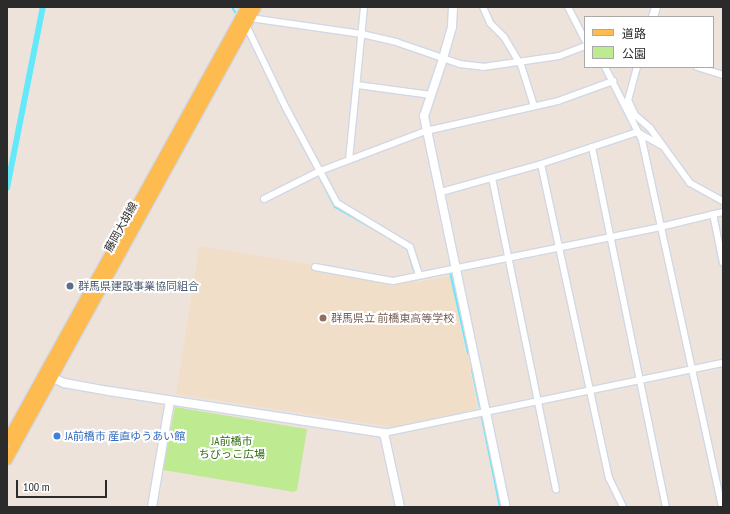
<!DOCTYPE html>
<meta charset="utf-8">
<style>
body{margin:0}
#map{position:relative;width:730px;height:514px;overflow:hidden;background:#eee3db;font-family:"PT Sans Narrow","Noto Sans JP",sans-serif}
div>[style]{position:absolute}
.education>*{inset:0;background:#f1dec9}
.green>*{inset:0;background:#beea92}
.stream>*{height:2px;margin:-1px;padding:0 1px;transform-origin:1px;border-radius:1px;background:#64e9fa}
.canal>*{height:6px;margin:-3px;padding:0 3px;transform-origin:3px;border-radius:3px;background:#64e9fa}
.roads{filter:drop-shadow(1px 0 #d0d7e5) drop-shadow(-1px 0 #d0d7e5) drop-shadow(0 1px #d0d7e5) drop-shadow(0 -1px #d0d7e5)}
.minor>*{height:6px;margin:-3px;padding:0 3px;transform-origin:3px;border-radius:3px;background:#fff}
.tertiary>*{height:8px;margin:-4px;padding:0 4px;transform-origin:4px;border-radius:4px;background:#fff}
.primary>*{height:10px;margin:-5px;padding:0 5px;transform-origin:5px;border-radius:5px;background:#febb50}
.dots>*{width:11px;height:11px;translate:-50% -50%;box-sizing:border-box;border:2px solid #fff;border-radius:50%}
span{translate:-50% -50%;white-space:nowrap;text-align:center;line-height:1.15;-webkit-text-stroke:4px #fff;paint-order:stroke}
.street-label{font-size:11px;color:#2b2b2b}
.service-label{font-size:11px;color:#4e5e75}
.left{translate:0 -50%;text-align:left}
.education-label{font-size:11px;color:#785e54}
.shop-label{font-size:11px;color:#366cbe}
.park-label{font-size:11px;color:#346f13}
.frame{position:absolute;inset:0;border:8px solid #2b2b2b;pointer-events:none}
.legend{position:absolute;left:584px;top:16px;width:130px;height:52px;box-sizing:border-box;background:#fff;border:1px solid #aaa;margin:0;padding:5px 7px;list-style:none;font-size:12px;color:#2b2b2b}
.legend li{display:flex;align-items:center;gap:8px;height:20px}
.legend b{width:20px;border:1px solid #aaa}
.scale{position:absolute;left:16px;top:480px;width:91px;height:18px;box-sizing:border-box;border:2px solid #2b2b2b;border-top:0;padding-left:5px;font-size:12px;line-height:14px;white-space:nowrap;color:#2b2b2b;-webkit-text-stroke:3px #fff;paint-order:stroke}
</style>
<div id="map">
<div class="education">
<i style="clip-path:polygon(199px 246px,309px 264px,314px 270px,391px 282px,413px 277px,415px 283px,450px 276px,466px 354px,470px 353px,473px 369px,470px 370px,477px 409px,392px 427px,176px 394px)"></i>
</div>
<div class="green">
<i style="clip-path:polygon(175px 407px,307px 429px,297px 490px,294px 492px,163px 470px)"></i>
</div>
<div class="stream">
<i style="left:232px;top:7px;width:6px;rotate:59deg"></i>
<i style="left:248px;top:36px;width:9px;rotate:63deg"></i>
<i style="left:300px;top:141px;width:31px;rotate:61deg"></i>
<i style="left:319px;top:176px;width:35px;rotate:63deg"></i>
<i style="left:335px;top:207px;width:83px;rotate:29.7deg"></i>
<i style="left:407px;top:248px;width:24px;rotate:73deg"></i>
<i style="left:450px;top:272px;width:83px;rotate:77.5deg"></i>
<i style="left:472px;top:370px;width:38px;rotate:78deg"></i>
<i style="left:482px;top:418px;width:91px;rotate:78.6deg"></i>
</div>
<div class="canal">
<i style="left:7px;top:188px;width:185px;rotate:-78.8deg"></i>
</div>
<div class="roads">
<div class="minor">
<i style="left:483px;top:7px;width:17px;rotate:66deg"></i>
<i style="left:490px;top:23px;width:20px;rotate:45deg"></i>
<i style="left:504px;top:37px;width:33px;rotate:59deg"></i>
<i style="left:521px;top:65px;width:43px;rotate:72.4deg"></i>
<i style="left:568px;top:7px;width:37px;rotate:63deg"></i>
<i style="left:250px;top:18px;width:113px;rotate:8.1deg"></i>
<i style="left:362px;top:34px;width:35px;rotate:13deg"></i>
<i style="left:396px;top:42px;width:68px;rotate:19deg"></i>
<i style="left:460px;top:64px;width:23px;rotate:7deg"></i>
<i style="left:483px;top:67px;width:77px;rotate:-8.2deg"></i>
<i style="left:559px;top:56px;width:28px;rotate:-21deg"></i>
<i style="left:246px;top:25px;width:92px;rotate:64.3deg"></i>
<i style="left:286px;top:108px;width:108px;rotate:61.8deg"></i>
<i style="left:337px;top:203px;width:85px;rotate:31.1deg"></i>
<i style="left:410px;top:247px;width:29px;rotate:72deg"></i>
<i style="left:605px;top:67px;width:82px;rotate:63.1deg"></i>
<i style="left:642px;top:140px;width:376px;rotate:77.7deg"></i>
<i style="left:637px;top:67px;width:34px;rotate:105deg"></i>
<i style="left:628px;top:100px;width:17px;rotate:65deg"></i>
<i style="left:635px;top:115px;width:20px;rotate:41deg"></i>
<i style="left:650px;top:128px;width:68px;rotate:54deg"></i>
<i style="left:690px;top:183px;width:38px;rotate:29deg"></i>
<i style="left:697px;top:67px;width:27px;rotate:17deg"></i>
<i style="left:357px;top:85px;width:75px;rotate:7.7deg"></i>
<i style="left:639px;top:133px;width:26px;rotate:29deg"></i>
<i style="left:592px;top:147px;width:368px;rotate:78.4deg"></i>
<i style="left:349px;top:160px;width:154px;rotate:-84.4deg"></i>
<i style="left:541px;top:164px;width:321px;rotate:77.8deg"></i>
<i style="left:609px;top:478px;width:32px;rotate:64deg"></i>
<i style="left:492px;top:178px;width:318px;rotate:78.4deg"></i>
<i style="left:441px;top:192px;width:104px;rotate:-15.6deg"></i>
<i style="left:541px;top:164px;width:101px;rotate:-18.4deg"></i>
<i style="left:264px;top:199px;width:63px;rotate:-26.6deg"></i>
<i style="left:320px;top:171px;width:113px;rotate:-20.7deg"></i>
<i style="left:426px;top:131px;width:135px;rotate:-12.8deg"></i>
<i style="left:558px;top:101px;width:59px;rotate:-20deg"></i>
<i style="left:713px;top:214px;width:50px;rotate:78.5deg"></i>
<i style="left:315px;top:267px;width:79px;rotate:10.2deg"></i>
<i style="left:393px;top:281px;width:272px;rotate:-11.4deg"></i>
<i style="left:660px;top:227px;width:65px;rotate:-13.4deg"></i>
<i style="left:384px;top:433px;width:346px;rotate:-11.7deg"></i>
</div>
<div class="tertiary">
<i style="left:453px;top:7px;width:20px;rotate:93deg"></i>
<i style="left:452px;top:27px;width:33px;rotate:106deg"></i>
<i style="left:443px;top:59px;width:60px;rotate:108.4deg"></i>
<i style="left:424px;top:116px;width:400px;rotate:78.2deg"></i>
<i style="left:653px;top:17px;width:10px;rotate:-73deg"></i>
<i style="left:47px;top:375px;width:19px;rotate:25deg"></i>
<i style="left:64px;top:383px;width:46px;rotate:10.1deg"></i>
<i style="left:109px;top:391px;width:278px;rotate:8.7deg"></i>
<i style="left:384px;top:433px;width:76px;rotate:77.8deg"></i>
<i style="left:152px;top:507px;width:108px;rotate:-80.4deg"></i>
</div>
<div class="primary">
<i style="left:7px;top:441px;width:496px;rotate:-61.1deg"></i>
<i style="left:7px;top:460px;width:517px;rotate:-61.2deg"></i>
</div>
</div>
<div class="dots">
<i style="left:70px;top:286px;background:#5c6f8a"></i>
<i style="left:323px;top:318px;background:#8d6e63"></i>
<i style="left:57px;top:436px;background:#3f7fe0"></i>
</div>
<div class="street-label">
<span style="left:121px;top:227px;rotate:-61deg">藤岡大胡線</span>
</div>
<div class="service-label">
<span class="left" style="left:78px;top:286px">群馬県建設事業協同組合</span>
</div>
<div class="education-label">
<span class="left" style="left:331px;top:318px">群馬県立 前橋東高等学校</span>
</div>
<div class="shop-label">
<span class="left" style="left:65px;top:436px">JA前橋市 産直ゆうあい館</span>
</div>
<div class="park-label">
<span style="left:232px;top:448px">JA前橋市<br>ちびっこ広場</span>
</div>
<div class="frame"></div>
<ul class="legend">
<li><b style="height:5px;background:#febb50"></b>道路</li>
<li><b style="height:11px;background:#beea92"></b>公園</li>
</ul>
<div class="scale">100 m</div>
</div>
